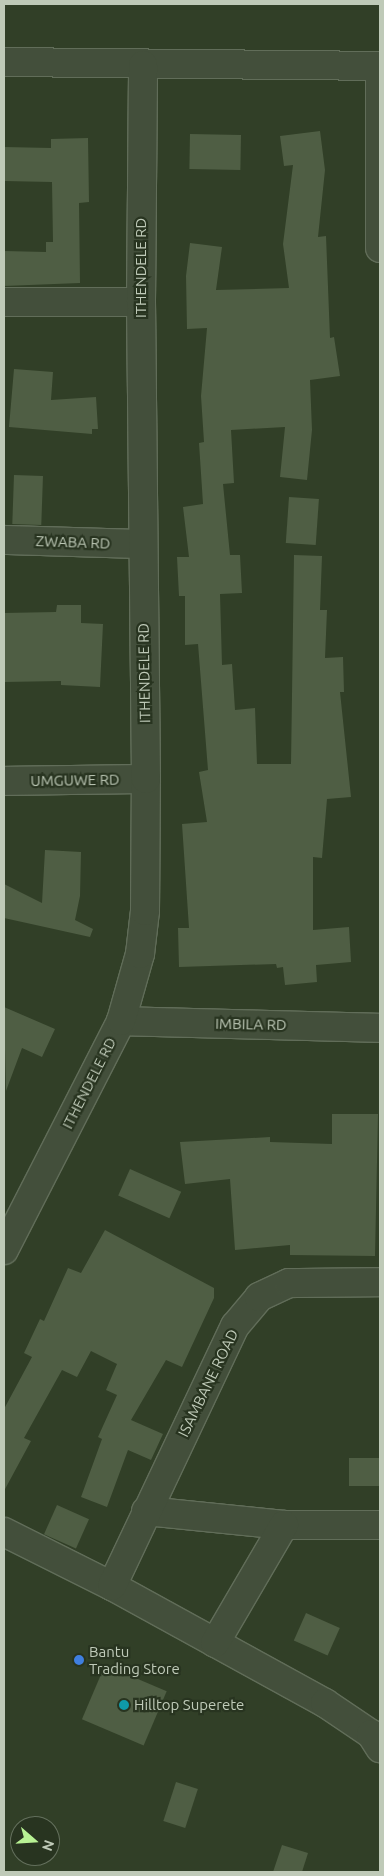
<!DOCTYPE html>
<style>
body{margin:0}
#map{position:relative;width:384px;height:1876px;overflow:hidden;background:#313f27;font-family:Ubuntu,sans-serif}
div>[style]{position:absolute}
.building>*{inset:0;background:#4f5e44;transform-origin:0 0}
.roads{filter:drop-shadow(1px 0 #616d59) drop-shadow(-1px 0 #616d59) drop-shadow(0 1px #616d59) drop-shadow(0 -1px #616d59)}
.street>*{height:28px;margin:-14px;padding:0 14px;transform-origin:14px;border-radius:14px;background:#434f3b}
.dots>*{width:14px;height:14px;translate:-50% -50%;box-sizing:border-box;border:2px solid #283420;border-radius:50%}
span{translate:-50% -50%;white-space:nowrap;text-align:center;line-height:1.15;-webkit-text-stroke:4.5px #283420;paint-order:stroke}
.street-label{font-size:15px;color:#bfcab8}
.poi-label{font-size:15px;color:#bfcab8}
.left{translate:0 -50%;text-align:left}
.frame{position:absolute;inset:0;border:5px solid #bfcab8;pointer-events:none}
.north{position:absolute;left:10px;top:1816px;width:50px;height:50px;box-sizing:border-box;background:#283420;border:1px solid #64705d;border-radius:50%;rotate:109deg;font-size:14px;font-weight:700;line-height:20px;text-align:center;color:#bfcab8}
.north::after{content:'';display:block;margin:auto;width:18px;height:22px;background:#b8f294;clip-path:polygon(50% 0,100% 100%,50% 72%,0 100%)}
</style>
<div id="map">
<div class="building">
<i style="clip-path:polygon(320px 131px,325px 170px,318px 237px,326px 236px,330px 338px,334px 337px,340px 376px,310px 380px,312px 430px,307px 480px,280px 477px,285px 427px,231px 430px,234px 483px,223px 484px,230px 555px,240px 555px,242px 593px,220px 594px,222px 665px,232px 664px,235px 710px,255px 708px,257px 764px,291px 764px,294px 555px,322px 556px,320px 610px,327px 610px,325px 658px,343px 657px,344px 692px,340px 692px,351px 797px,327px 799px,322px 858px,313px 857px,313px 930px,349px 927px,351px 962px,316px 965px,317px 982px,285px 985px,283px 967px,277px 968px,276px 964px,179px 967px,178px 928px,189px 928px,182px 824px,207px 822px,199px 772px,208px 770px,198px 644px,185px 645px,185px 596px,179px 596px,177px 557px,189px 557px,183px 507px,203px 504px,199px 443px,204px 442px,201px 396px,207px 328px,187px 329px,186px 276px,190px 243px,222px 247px,216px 290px,289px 288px,283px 244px,293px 165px,284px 166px,280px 136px)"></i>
<i style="left:190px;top:134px;width:51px;height:35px;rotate:1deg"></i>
<i style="clip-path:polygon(88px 138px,89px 202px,79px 203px,80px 283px,4px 286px,4px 251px,46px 252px,46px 242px,53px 242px,52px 182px,4px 181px,4px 147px,51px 148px,51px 139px)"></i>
<i style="clip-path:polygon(14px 369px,53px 372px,51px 400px,96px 397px,98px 429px,92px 429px,92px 434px,9px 427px)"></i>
<i style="left:14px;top:475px;width:29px;height:49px;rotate:2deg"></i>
<i style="left:289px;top:497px;width:30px;height:46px;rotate:4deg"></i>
<i style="clip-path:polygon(57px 605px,81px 605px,81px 623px,103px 624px,100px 687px,61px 685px,61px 681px,4px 682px,4px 613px,56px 612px)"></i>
<i style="clip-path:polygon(45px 850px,81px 852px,80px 896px,75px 920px,93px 929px,90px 937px,4px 918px,4px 884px,42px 903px)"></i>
<i style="clip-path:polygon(4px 1007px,55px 1029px,42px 1057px,22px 1048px,6px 1091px)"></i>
<i style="clip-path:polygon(332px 1114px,378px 1114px,375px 1256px,290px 1255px,290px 1245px,235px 1250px,230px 1179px,185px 1184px,180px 1142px,270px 1137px,270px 1142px,332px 1144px)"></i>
<i style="left:130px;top:1169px;width:56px;height:29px;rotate:24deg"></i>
<i style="clip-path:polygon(105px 1230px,214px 1288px,214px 1298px,182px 1367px,166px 1360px,131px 1420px,163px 1434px,151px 1460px,128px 1450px,107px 1507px,81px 1497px,102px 1439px,98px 1437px,117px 1395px,106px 1390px,117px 1364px,91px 1351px,77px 1377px,62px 1370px,24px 1438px,31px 1441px,4px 1491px,4px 1409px,32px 1357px,24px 1353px,40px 1319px,44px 1321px,68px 1268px,81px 1273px)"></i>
<i style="left:349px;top:1458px;width:31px;height:28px"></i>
<i style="left:57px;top:1505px;width:35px;height:32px;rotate:24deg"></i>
<i style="left:306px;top:1613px;width:37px;height:30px;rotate:24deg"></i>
<i style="left:105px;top:1665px;width:67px;height:59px;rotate:23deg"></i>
<i style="left:176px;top:1782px;width:23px;height:41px;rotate:18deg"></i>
<i style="clip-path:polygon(282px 1845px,308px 1853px,302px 1872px,273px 1872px)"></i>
</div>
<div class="roads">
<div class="street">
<i style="left:4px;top:62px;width:376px;rotate:0.6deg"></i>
<i style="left:380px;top:66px;width:182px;rotate:90deg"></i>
<i style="left:4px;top:302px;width:137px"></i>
<i style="left:4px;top:540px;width:138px;rotate:1.7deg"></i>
<i style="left:4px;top:781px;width:142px;rotate:-0.8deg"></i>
<i style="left:121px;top:1021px;width:259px;rotate:1.5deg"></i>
<i style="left:4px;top:1250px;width:257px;rotate:-62.9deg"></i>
<i style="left:121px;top:1021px;width:70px;rotate:-74.2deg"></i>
<i style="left:140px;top:954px;width:43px;rotate:-83.4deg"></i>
<i style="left:145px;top:911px;width:132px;rotate:-89.6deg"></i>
<i style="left:146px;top:779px;width:477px;rotate:-90.6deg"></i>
<i style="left:141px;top:302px;width:237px;rotate:-89.5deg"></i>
<i style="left:146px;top:1511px;width:139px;rotate:5.8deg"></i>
<i style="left:284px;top:1525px;width:96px"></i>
<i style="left:4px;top:1532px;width:121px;rotate:26.6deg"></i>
<i style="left:112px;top:1586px;width:243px;rotate:28.8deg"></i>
<i style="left:325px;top:1703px;width:55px;rotate:34deg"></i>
<i style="left:371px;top:1734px;width:17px;rotate:57deg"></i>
<i style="left:112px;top:1586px;width:288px;rotate:-64.7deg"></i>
<i style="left:235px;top:1326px;width:38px;rotate:-50deg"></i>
<i style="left:259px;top:1297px;width:33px;rotate:-25deg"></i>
<i style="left:289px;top:1283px;width:91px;rotate:-0.6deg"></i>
<i style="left:215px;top:1643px;width:137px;rotate:-59.7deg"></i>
</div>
</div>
<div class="dots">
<i style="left:79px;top:1660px;background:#3f7fe0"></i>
<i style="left:124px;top:1705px;background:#0f9aa8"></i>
</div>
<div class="street-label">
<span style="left:141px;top:268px;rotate:-90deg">ITHENDELE RD</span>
<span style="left:73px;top:542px;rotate:2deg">ZWABA RD</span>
<span style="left:144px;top:673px;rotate:-91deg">ITHENDELE RD</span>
<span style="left:75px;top:780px;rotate:-1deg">UMGUWE RD</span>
<span style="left:251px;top:1024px;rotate:1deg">IMBILA RD</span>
<span style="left:89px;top:1083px;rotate:-63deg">ITHENDELE RD</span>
<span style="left:208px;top:1383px;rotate:-64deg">ISAMBANE ROAD</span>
</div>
<div class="poi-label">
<span class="left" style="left:89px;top:1660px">Bantu<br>Trading Store</span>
<span class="left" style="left:134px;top:1705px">Hilltop Superete</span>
</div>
<div class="frame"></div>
<div class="north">N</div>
</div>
